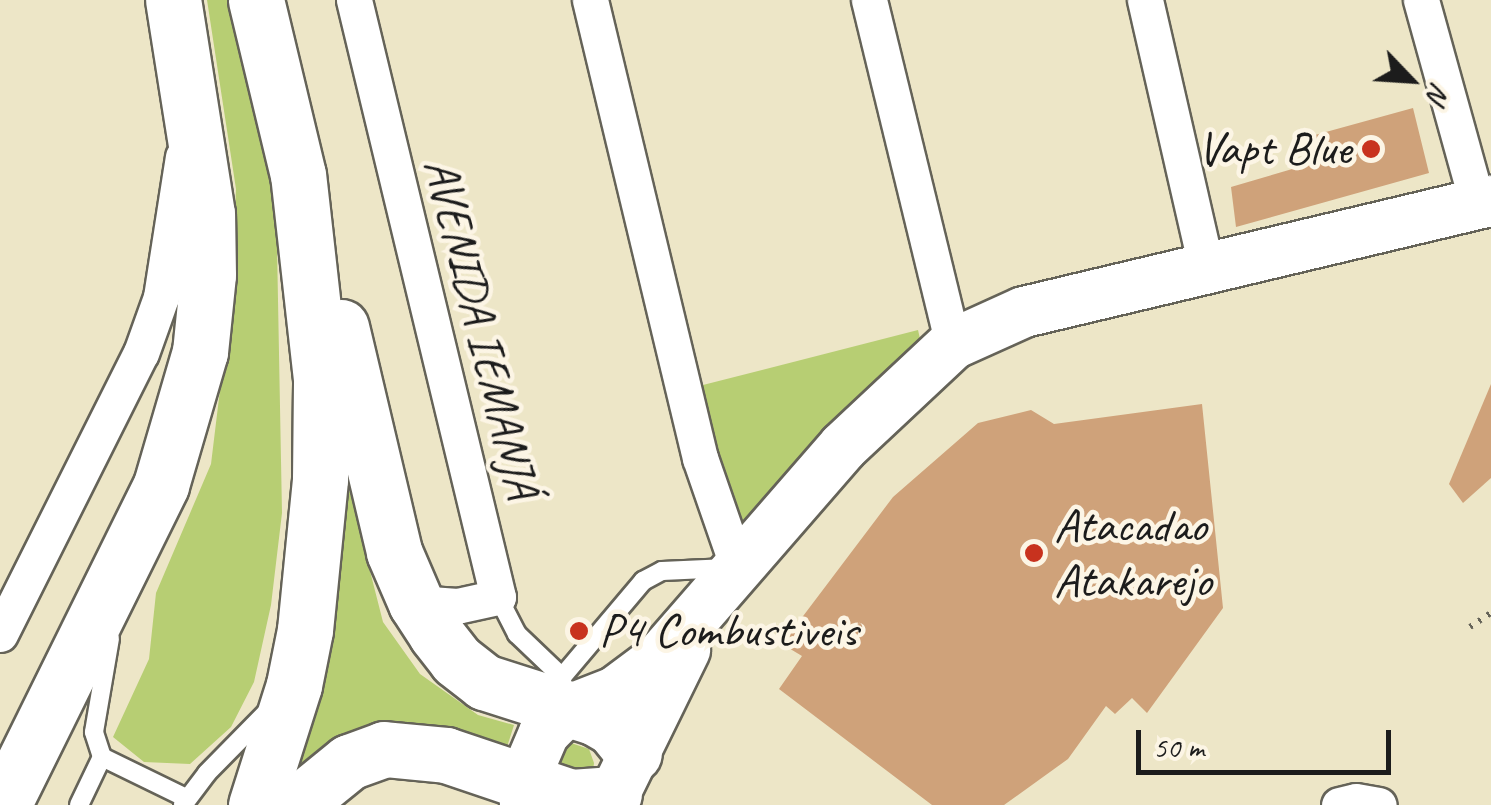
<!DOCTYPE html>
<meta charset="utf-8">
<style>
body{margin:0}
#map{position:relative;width:1491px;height:805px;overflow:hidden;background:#ede6c7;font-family:Caveat,sans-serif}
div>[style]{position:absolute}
.green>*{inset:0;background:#b7ce73}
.building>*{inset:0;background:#cfa27a}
.path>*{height:6px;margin-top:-3px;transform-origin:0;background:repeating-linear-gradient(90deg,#656358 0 2.5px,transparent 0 10.5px)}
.roads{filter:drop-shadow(2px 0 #656358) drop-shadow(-2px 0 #656358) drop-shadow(0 2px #656358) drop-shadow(0 -2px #656358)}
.lane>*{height:18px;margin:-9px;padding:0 9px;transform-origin:9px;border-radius:9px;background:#fff}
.street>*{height:35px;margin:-17.5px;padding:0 17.5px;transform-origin:17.5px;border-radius:17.5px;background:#fff}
.secondary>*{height:50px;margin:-25px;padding:0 25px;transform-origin:25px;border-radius:25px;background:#fff}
.primary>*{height:55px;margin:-27.5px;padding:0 27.5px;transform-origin:27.5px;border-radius:27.5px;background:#fff}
.dots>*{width:28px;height:28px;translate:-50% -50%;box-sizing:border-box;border:5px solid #fcf5e5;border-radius:50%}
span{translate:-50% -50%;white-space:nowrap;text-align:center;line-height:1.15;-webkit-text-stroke:9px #fcf5e5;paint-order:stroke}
.poi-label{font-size:48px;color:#1c1c1c}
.right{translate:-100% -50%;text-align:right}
.left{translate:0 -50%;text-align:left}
.street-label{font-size:48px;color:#1c1c1c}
.north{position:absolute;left:1361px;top:30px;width:100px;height:100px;-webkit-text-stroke:8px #fcf5e5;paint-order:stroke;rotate:115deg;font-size:28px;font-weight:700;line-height:40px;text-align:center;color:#1c1c1c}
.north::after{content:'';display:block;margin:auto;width:35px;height:45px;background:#1c1c1c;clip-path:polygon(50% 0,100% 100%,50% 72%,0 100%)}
.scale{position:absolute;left:1136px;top:730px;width:255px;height:45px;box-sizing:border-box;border:5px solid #1c1c1c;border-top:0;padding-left:12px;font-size:30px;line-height:35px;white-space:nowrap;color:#1c1c1c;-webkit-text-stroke:8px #fcf5e5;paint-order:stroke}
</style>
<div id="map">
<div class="green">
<i style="clip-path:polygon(207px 0,233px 0,276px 193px,282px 513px,271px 605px,254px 682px,231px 727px,190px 764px,144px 762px,113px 737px,149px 659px,156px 593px,211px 464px,231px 299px,236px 189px)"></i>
<i style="clip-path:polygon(918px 330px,921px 343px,746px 528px,735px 532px,699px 386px)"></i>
<i style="clip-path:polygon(344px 469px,383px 622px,420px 674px,478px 715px,514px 725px,501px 766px,291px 774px)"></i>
<i style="clip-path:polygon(568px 742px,589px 749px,594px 763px,593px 771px,571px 788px,551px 756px)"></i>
</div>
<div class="building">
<i style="clip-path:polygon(1413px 108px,1429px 173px,1236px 227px,1231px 187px,1323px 160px,1315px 135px)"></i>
<i style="clip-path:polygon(1491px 384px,1491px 478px,1463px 503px,1449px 484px)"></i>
<i style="clip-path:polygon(1202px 404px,1223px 608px,1147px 713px,1132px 698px,1115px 714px,1106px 706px,1068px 759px,1004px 805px,932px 805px,779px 689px,802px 656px,782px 644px,893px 497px,978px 423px,1031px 410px,1054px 424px)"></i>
</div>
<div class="path">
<i style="left:1470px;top:627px;width:25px;rotate:-34deg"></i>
</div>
<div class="roads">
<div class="lane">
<i style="left:498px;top:597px;width:42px;rotate:62.8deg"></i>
<i style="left:517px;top:634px;width:62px;rotate:43.7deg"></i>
<i style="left:563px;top:698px;width:21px;rotate:-93deg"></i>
<i style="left:562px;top:677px;width:126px;rotate:-49.8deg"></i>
<i style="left:643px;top:581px;width:21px;rotate:-28deg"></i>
<i style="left:662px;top:571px;width:66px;rotate:-2.6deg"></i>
<i style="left:102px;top:757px;width:93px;rotate:26deg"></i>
<i style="left:79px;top:805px;width:53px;rotate:-64.4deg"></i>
<i style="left:102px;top:757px;width:26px;rotate:-108deg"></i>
<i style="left:94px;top:732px;width:95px;rotate:-80.3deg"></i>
<i style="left:183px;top:805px;width:40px;rotate:-53deg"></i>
<i style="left:207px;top:773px;width:84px;rotate:-45.5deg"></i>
</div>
<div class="street">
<i style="left:354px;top:0;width:614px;rotate:76.44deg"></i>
<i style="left:498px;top:597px;width:42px;rotate:167.6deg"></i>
<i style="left:457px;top:606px;width:41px;rotate:-175.8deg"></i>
<i style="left:590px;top:0;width:471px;rotate:76.5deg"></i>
<i style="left:700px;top:458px;width:116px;rotate:70.9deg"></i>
<i style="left:869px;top:0;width:354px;rotate:76.3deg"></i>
<i style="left:1145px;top:0;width:274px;rotate:77.1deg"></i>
<i style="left:1421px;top:0;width:213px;rotate:74.5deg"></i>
<i style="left:0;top:634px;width:314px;rotate:-63.4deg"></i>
<i style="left:141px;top:353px;width:59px;rotate:-70.3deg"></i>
<i style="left:161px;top:297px;width:142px;rotate:-81.1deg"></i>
<i style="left:1339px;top:805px;width:17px;rotate:-13deg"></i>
<i style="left:1356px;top:801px;width:23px;rotate:10deg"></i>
</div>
<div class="secondary">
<i style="left:617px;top:789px;width:155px;rotate:-63.9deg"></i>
<i style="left:525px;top:805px;width:25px;rotate:-92deg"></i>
<i style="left:524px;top:780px;width:51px;rotate:-66.9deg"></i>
<i style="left:544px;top:733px;width:31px;rotate:-45deg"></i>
<i style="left:566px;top:711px;width:53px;rotate:-21.2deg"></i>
<i style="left:615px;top:692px;width:54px;rotate:-36.7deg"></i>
<i style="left:658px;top:660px;width:282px;rotate:-49deg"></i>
<i style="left:843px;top:447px;width:151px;rotate:-43.1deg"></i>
<i style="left:953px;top:344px;width:78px;rotate:-24.3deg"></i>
<i style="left:1024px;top:312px;width:480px;rotate:-13.4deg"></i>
</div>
<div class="primary">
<i style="left:341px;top:327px;width:231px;rotate:76.7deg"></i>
<i style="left:394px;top:552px;width:56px;rotate:66.7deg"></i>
<i style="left:416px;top:603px;width:37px;rotate:57deg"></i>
<i style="left:436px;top:634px;width:33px;rotate:52deg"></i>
<i style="left:456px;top:660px;width:36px;rotate:38deg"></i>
<i style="left:484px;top:682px;width:115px;rotate:17.7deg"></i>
<i style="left:594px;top:717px;width:22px;rotate:30deg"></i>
<i style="left:613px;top:728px;width:33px;rotate:51deg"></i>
<i style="left:3px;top:805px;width:357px;rotate:-63.7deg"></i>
<i style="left:161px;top:485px;width:139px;rotate:-73.7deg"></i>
<i style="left:200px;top:352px;width:77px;rotate:-84.1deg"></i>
<i style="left:208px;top:275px;width:61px;rotate:-90.9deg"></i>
<i style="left:207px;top:214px;width:217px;rotate:-99deg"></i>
<i style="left:256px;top:805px;width:126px;rotate:-72.4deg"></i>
<i style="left:294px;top:685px;width:56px;rotate:-78.7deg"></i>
<i style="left:305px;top:630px;width:152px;rotate:-84.3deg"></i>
<i style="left:320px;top:479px;width:100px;rotate:-89.4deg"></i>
<i style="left:321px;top:379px;width:205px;rotate:-96.4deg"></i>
<i style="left:298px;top:175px;width:180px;rotate:-103.5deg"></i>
<i style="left:296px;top:805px;width:68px;rotate:-39.1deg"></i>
<i style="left:349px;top:762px;width:37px;rotate:-20deg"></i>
<i style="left:384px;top:749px;width:62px;rotate:5.5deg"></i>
<i style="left:446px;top:755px;width:132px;rotate:18.6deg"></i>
<i style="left:571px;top:797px;width:43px;rotate:-4deg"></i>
</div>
</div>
<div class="dots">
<i style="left:1371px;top:149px;background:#c8321e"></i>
<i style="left:1034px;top:553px;background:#c8321e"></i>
<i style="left:579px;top:631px;background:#c8321e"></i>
</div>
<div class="poi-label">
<span class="right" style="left:1351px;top:149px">Vapt Blue</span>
<span class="left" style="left:1054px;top:553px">Atacadao<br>Atakarejo</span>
<span class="left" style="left:599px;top:631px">P4 Combustiveis</span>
</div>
<div class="street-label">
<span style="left:482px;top:328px;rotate:76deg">AVENIDA IEMANJÁ</span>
</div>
<div class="north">N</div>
<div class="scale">50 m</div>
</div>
